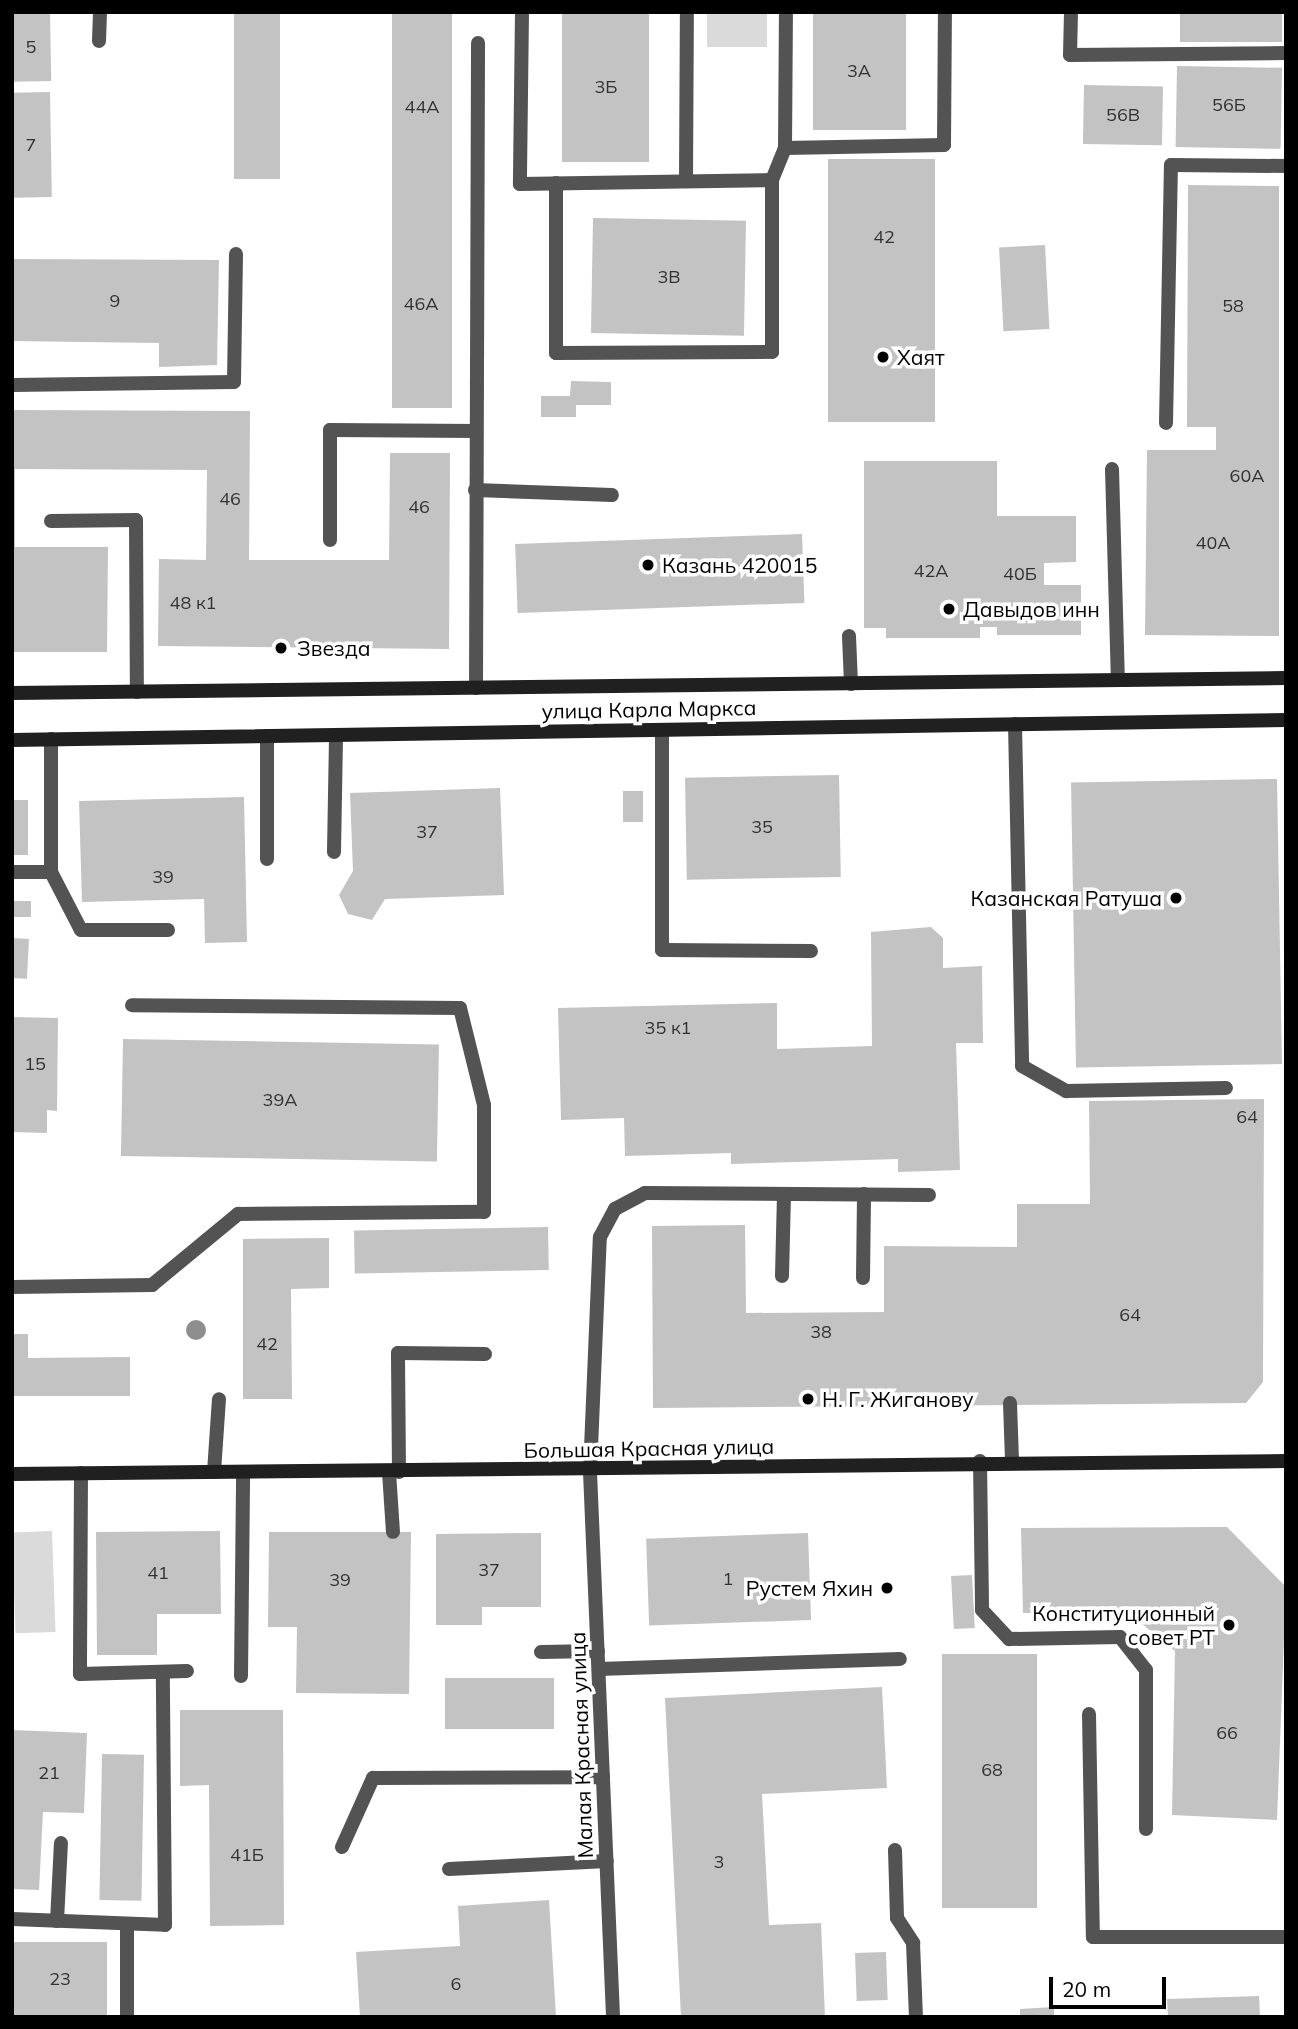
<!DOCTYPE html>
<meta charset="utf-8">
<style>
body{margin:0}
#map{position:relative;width:1298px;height:2029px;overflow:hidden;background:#fff;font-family:Mulish,sans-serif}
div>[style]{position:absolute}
.green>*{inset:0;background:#dadada;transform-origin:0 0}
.building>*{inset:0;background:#c3c3c3;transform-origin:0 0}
.lane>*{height:14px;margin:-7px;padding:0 7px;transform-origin:7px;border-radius:7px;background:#535353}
.street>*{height:14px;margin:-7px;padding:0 7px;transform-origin:7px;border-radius:7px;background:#535353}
.secondary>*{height:14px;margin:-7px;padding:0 7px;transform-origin:7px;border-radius:7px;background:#202020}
.trees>*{width:20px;height:20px;margin:-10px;border-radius:50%;background:#8e8e8e}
.dots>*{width:19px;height:19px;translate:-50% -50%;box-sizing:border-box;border:4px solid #fff;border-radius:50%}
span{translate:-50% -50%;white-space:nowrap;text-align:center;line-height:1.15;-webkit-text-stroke:7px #fff;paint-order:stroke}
.number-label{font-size:18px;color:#313131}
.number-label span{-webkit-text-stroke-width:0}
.poi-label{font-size:21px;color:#000}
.left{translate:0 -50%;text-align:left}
.right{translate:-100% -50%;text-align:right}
.street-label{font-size:21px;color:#000}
.frame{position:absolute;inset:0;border:14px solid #000;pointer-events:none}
.scale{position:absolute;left:1049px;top:1977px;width:117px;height:32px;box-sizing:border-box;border:4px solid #000;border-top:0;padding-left:9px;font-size:21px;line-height:24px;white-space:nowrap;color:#000;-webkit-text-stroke:5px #fff;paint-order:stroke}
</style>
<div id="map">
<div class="green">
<i style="left:707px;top:12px;width:60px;height:35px"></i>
<i style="left:52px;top:1531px;width:101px;height:40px;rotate:88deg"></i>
</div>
<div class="building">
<i style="left:50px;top:12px;width:69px;height:38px;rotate:89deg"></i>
<i style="left:234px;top:12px;width:46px;height:167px"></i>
<i style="left:392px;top:12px;width:60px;height:396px"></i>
<i style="left:562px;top:12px;width:87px;height:150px"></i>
<i style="left:813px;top:12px;width:93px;height:118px"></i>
<i style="left:1180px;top:12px;width:102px;height:30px"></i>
<i style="left:1177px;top:66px;width:105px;height:81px;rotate:1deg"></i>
<i style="left:1084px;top:85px;width:79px;height:59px;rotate:1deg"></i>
<i style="left:50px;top:92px;width:105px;height:38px;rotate:89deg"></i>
<i style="left:935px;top:159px;width:263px;height:107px;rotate:90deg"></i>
<i style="clip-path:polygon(1188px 185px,1279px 186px,1279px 636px,1145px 635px,1147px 450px,1216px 450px,1216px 427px,1187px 427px)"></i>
<i style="left:593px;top:218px;width:153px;height:115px;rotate:1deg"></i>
<i style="left:1045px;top:245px;width:84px;height:46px;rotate:87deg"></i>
<i style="clip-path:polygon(12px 259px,219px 260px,217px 365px,159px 367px,159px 343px,12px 341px)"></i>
<i style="clip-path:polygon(571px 381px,611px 382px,611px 405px,576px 405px,576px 417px,541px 417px,541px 396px,570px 396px)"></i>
<i style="clip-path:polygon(12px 410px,250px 411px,249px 560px,389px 560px,390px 453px,450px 453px,449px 649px,158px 646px,159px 559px,206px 560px,207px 470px,15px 469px,15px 547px,108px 547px,107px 652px,12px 652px)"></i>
<i style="clip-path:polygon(864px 461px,997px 461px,997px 516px,1076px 516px,1076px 562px,1044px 563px,1044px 585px,1081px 585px,1081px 635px,997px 635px,997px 627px,980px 627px,980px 638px,886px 638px,886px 628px,864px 628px)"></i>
<i style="left:802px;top:534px;width:69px;height:287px;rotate:88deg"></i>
<i style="left:839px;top:775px;width:102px;height:154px;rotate:89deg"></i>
<i style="left:1277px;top:779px;width:285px;height:206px;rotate:89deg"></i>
<i style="clip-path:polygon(500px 788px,504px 895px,385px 899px,372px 920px,348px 914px,339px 895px,353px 871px,350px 793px)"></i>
<i style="left:623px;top:791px;width:20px;height:31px"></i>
<i style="clip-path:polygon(244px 797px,247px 942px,205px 943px,204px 899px,82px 902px,79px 801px)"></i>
<i style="left:12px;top:800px;width:16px;height:55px"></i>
<i style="left:12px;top:901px;width:19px;height:16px"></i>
<i style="clip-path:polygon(931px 927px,943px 938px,943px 968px,982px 966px,983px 1043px,956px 1043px,960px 1170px,898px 1172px,898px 1159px,731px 1164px,731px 1153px,625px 1156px,624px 1118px,561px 1120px,558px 1008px,777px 1003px,777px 1049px,872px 1046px,871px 932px)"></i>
<i style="left:12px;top:938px;width:17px;height:40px;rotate:3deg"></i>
<i style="clip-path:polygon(12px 1017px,58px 1018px,57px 1111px,47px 1110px,47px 1133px,12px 1132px)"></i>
<i style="left:123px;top:1039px;width:316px;height:117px;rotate:1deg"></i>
<i style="clip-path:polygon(1264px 1099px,1263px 1382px,1246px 1403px,653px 1408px,652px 1226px,745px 1225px,746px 1313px,884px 1312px,884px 1246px,1017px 1247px,1017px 1204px,1090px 1204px,1089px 1101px)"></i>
<i style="left:548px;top:1227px;width:43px;height:194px;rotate:89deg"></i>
<i style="clip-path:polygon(329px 1238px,329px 1288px,291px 1289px,292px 1399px,243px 1399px,243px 1239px)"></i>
<i style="clip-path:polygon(12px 1334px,28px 1334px,28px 1358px,130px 1357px,130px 1396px,12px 1396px)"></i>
<i style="clip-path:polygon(1227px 1527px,1286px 1587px,1277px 1820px,1172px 1815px,1175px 1651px,1130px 1614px,1023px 1613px,1021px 1528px)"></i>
<i style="clip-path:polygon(220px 1531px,221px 1614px,157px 1614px,157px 1655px,97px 1655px,96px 1532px)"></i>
<i style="clip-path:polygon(269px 1532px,411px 1532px,409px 1694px,296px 1693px,297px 1627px,268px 1627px)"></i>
<i style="clip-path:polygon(541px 1533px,541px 1607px,482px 1607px,482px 1625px,436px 1625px,436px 1534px)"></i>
<i style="left:808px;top:1533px;width:87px;height:162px;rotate:88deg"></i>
<i style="left:972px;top:1575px;width:53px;height:21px;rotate:87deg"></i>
<i style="left:1037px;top:1654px;width:254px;height:95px;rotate:90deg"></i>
<i style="left:554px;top:1678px;width:51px;height:109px;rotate:90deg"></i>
<i style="clip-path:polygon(882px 1687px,887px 1788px,762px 1794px,769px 1925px,821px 1923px,825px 2017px,681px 2017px,665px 1698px)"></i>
<i style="clip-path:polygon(180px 1710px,283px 1710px,284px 1925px,210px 1926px,209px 1785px,180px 1786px)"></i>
<i style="clip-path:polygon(12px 1730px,87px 1733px,84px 1813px,43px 1812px,39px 1890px,12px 1889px)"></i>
<i style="left:102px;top:1754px;width:42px;height:146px;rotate:1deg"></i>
<i style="clip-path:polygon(549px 1900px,556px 2017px,360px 2017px,356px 1952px,460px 1946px,458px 1906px)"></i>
<i style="left:12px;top:1942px;width:95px;height:75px"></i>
<i style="left:886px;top:1952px;width:48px;height:31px;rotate:88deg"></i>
<i style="clip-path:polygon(1259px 1996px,1260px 2017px,1168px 2017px,1167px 1999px)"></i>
<i style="clip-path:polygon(1054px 2007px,1054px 2017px,1020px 2017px,1020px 2009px)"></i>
</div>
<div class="lane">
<i style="left:522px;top:12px;width:172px;rotate:90.7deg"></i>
<i style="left:520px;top:184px;width:252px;rotate:-0.9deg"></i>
<i style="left:1071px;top:12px;width:43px;rotate:91.3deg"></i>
<i style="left:1070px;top:55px;width:216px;rotate:-0.5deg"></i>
<i style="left:99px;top:41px;width:29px;rotate:-88deg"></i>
<i style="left:785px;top:148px;width:159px;rotate:-1.1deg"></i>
<i style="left:944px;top:145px;width:133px;rotate:-89.6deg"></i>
<i style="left:686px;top:181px;width:169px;rotate:-89.7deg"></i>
<i style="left:556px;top:183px;width:170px;rotate:90deg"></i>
<i style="left:556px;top:353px;width:216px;rotate:-0.3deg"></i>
<i style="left:772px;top:352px;width:172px;rotate:-90deg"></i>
<i style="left:772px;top:180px;width:35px;rotate:-68deg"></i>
<i style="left:785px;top:148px;width:136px;rotate:-89.6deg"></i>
<i style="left:12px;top:385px;width:222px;rotate:-0.8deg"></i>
<i style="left:234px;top:382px;width:128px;rotate:-89.1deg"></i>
<i style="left:1166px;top:423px;width:258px;rotate:-88.9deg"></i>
<i style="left:1171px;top:165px;width:115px;rotate:0.5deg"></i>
<i style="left:1112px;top:469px;width:211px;rotate:88.4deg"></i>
<i style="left:475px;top:490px;width:137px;rotate:2.1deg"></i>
<i style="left:51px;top:521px;width:85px;rotate:-0.7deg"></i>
<i style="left:136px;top:520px;width:172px;rotate:89.7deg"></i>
<i style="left:330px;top:540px;width:110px;rotate:-90deg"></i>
<i style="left:330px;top:430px;width:146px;rotate:0.4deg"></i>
<i style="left:849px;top:636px;width:48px;rotate:87.6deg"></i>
<i style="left:476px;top:688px;width:645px;rotate:-89.82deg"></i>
<i style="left:1015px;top:724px;width:342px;rotate:88.8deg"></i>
<i style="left:1022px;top:1066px;width:51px;rotate:29.6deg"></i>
<i style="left:1066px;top:1091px;width:160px;rotate:-1.1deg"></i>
<i style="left:662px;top:730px;width:220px;rotate:90deg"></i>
<i style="left:662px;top:950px;width:149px;rotate:0.4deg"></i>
<i style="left:267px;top:736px;width:123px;rotate:90deg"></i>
<i style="left:334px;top:852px;width:117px;rotate:-89deg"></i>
<i style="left:12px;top:872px;width:39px"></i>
<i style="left:51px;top:872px;width:133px;rotate:-90deg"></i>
<i style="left:51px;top:872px;width:65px;rotate:62.7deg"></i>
<i style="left:81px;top:930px;width:87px"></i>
<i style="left:782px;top:1276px;width:82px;rotate:-88.6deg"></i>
<i style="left:863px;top:1278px;width:84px;rotate:-89.3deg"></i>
<i style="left:12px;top:1287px;width:140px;rotate:-0.8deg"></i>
<i style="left:152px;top:1285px;width:112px;rotate:-39.5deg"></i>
<i style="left:238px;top:1214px;width:246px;rotate:-0.5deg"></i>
<i style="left:484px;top:1212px;width:107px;rotate:-90deg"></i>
<i style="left:484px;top:1105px;width:100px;rotate:-103.9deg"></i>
<i style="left:460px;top:1008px;width:328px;rotate:-179.5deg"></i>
<i style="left:1010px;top:1403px;width:58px;rotate:88deg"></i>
<i style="left:980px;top:1461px;width:149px;rotate:89.2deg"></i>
<i style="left:982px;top:1610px;width:40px;rotate:47deg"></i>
<i style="left:1009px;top:1639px;width:111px;rotate:-1deg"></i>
<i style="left:1120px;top:1637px;width:42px;rotate:51.8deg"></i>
<i style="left:1146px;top:1670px;width:159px;rotate:90deg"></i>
<i style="left:214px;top:1472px;width:73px;rotate:-86.1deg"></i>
<i style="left:389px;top:1472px;width:60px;rotate:86.2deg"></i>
<i style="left:399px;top:1472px;width:119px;rotate:-90.5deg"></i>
<i style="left:398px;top:1353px;width:87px;rotate:0.7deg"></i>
<i style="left:590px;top:1472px;width:235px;rotate:-87.6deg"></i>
<i style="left:600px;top:1237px;width:32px;rotate:-62deg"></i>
<i style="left:615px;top:1209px;width:34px;rotate:-28deg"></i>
<i style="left:645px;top:1193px;width:284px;rotate:0.4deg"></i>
<i style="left:81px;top:1473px;width:201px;rotate:90.3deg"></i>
<i style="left:80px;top:1674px;width:107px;rotate:-1.6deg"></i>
<i style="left:541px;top:1652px;width:57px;rotate:-1deg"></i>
<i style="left:599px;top:1669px;width:301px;rotate:-1.9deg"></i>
<i style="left:241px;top:1676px;width:203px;rotate:-89.4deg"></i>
<i style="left:1089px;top:1714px;width:223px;rotate:89deg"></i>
<i style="left:1093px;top:1937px;width:193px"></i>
<i style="left:342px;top:1847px;width:76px;rotate:-65.8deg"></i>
<i style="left:373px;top:1778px;width:230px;rotate:-0.2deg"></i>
<i style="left:895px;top:1850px;width:68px;rotate:88.3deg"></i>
<i style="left:897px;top:1918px;width:30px;rotate:57deg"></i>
<i style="left:913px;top:1943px;width:74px;rotate:87.7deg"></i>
<i style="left:449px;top:1869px;width:158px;rotate:-2.9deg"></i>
<i style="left:12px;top:1919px;width:153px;rotate:2.2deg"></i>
<i style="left:165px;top:1925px;width:253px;rotate:-90.5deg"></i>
<i style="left:57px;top:1921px;width:78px;rotate:-87.1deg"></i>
<i style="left:127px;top:1925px;width:92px;rotate:90deg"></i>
</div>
<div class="street">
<i style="left:590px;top:1472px;width:545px;rotate:87.58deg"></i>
</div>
<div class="secondary">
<i style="left:12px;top:693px;width:1274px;rotate:-0.67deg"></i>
<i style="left:12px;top:740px;width:1274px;rotate:-0.9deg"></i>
<i style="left:12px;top:1474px;width:1274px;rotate:-0.58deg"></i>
</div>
<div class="trees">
<i style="left:196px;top:1330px"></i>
</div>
<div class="dots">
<i style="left:883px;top:357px;background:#000"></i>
<i style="left:648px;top:565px;background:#000"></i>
<i style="left:949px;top:609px;background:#000"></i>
<i style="left:281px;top:648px;background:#000"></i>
<i style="left:1176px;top:898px;background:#000"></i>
<i style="left:808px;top:1399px;background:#000"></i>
<i style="left:887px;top:1588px;background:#000"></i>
<i style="left:1229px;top:1625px;background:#000"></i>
</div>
<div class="number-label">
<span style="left:31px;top:47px">5</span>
<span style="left:859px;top:71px">3А</span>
<span style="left:606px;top:87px">3Б</span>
<span style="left:1229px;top:105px">56Б</span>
<span style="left:422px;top:107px">44А</span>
<span style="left:1123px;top:115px">56В</span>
<span style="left:31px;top:145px">7</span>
<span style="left:884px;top:237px">42</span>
<span style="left:669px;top:277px">3В</span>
<span style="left:115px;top:301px">9</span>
<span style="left:421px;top:304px">46А</span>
<span style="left:1233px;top:306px">58</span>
<span style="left:1247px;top:476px">60А</span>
<span style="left:230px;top:499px">46</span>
<span style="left:419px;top:507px">46</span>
<span style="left:1213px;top:543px">40А</span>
<span style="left:931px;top:571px">42А</span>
<span style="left:1020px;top:574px">40Б</span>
<span style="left:193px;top:603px">48 к1</span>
<span style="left:762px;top:827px">35</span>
<span style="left:427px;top:832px">37</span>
<span style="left:163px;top:877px">39</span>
<span style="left:668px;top:1028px">35 к1</span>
<span style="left:35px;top:1064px">15</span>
<span style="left:280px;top:1100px">39А</span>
<span style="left:1247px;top:1117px">64</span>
<span style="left:1130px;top:1315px">64</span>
<span style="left:821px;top:1332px">38</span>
<span style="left:267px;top:1344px">42</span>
<span style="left:489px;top:1570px">37</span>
<span style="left:158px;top:1573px">41</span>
<span style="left:728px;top:1579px">1</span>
<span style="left:340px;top:1580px">39</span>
<span style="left:1227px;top:1733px">66</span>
<span style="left:992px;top:1770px">68</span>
<span style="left:49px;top:1773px">21</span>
<span style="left:247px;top:1855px">41Б</span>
<span style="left:719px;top:1862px">3</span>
<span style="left:60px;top:1979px">23</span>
<span style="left:456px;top:1984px">6</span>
</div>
<div class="poi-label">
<span class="left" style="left:897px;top:357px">Хаят</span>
<span class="left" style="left:662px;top:565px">Казань 420015</span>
<span class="left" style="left:963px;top:609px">Давыдов инн</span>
<span class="left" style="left:297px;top:648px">Звезда</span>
<span class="right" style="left:1162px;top:898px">Казанская Ратуша</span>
<span class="left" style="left:822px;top:1399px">Н. Г. Жиганову</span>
<span class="right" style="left:873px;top:1588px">Рустем Яхин</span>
<span class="right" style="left:1215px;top:1625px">Конституционный<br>совет РТ</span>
</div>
<div class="street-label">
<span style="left:649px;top:709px;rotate:-1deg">улица Карла Маркса</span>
<span style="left:649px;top:1448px;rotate:-1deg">Большая Красная улица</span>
<span style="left:581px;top:1745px;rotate:-92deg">Малая Красная улица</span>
</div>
<div class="frame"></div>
<div class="scale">20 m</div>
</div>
